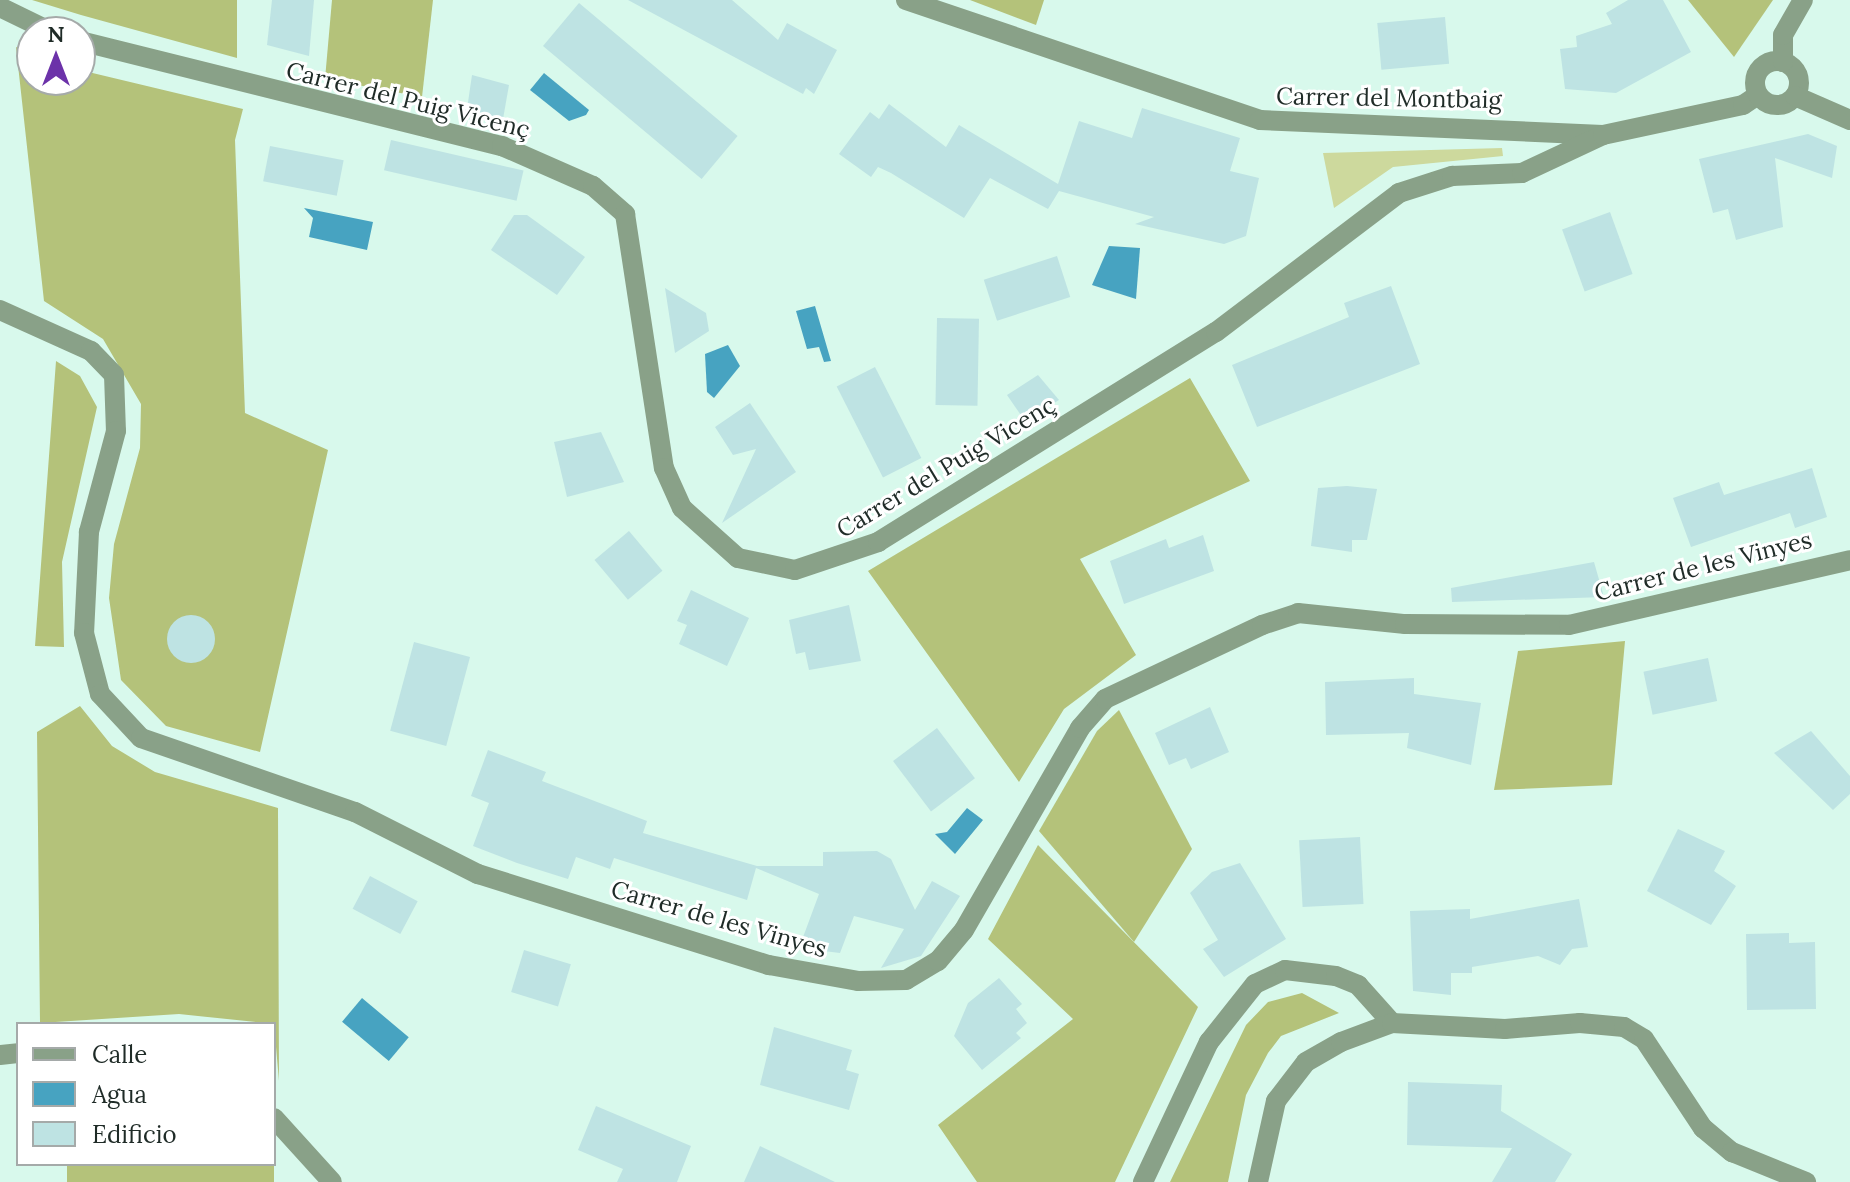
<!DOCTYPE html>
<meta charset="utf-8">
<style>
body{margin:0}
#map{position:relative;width:1850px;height:1182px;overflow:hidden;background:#d8f9ec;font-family:Lora,serif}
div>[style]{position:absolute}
.green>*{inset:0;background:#cdd99d}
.forest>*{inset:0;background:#b4c27a;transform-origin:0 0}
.water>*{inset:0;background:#47a3c1;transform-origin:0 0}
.building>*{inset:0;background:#bee3e3;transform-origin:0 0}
.round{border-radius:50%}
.street>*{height:20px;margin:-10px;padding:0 10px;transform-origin:10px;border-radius:10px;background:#89a188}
.street>.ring{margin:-10px;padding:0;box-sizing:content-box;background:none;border:20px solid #89a188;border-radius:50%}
span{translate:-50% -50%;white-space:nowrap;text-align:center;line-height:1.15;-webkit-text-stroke:6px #fff;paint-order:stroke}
.street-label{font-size:24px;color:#1f2b27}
.legend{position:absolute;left:16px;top:1022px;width:260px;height:144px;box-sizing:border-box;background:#fff;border:2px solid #a5aaa9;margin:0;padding:10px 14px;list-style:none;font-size:24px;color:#1f2b27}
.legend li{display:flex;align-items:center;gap:16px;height:40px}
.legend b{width:40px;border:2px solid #a5aaa9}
.north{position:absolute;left:16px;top:16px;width:80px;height:80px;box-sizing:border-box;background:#fff;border:2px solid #a5aaa9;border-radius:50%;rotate:0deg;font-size:22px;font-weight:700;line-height:32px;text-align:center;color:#1f2b27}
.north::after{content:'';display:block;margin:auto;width:28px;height:36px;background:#6c32a9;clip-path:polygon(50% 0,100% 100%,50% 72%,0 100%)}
</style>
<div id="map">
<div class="green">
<i style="clip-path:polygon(1502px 148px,1503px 156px,1393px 167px,1334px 208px,1323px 153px)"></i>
</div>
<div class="forest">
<i style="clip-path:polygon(32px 0,237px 0,237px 58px,81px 15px)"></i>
<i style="clip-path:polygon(332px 0,433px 0,422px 97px,325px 79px)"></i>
<i style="clip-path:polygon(970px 0,1044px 0,1036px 25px)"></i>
<i style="clip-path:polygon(1688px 0,1773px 0,1734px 57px)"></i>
<i style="clip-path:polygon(16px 47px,32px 54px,32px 80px,80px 80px,80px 70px,243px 109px,235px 140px,245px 413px,328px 450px,260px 752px,166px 726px,121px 680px,109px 598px,114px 544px,140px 448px,141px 404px,103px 339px,44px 301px)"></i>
<i style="clip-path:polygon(56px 361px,80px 376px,97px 407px,62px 562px,64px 647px,35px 646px)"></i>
<i style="clip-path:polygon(1190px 378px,1250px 481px,1080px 559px,1136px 655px,1064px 709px,1019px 782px,868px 571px)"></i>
<i style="clip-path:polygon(1625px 641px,1612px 785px,1494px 790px,1518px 651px)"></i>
<i style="clip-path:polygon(80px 706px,112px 746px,155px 772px,278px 808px,279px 1081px,274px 1024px,179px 1014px,40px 1023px,37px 732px)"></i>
<i style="clip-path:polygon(1119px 710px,1192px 849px,1134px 942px,1039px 831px,1097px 731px)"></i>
<i style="clip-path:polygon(1038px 845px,1198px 1007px,1115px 1182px,977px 1182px,938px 1125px,1073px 1019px,988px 939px)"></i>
<i style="clip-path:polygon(1302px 993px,1339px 1013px,1281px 1036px,1268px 1053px,1246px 1095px,1228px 1182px,1170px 1182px,1246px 1025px,1268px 1002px)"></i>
<i style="left:67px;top:1164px;width:207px;height:18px"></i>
</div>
<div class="water">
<i style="clip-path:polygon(544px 73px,589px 110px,586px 115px,569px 121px,530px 90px)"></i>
<i style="clip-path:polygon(304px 208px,373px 222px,367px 250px,309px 237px,313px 218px)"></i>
<i style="clip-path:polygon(1109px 246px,1140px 248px,1136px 299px,1092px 285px)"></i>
<i style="clip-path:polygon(815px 306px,831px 361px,824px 362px,819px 347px,807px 349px,796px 311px)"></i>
<i style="clip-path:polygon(728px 345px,740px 366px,714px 398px,707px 392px,705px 354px)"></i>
<i style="clip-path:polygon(967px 808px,983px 820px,955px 854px,935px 834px,947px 832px)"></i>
<i style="left:362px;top:998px;width:61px;height:31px;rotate:40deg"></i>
</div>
<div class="building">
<i style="clip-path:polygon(272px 0,314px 0,309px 56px,267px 45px)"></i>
<i style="clip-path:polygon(628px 0,732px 0,778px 40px,787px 23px,837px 50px,814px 94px,806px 88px,803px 94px)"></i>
<i style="clip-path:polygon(1628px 0,1663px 0,1691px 52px,1616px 93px,1565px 89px,1560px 49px,1577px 47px,1576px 36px,1612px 24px,1606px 13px)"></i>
<i style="left:579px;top:3px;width:207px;height:56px;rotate:40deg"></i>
<i style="left:1445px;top:17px;width:47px;height:68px;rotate:85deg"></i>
<i style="clip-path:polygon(472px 75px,509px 85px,503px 119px,467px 109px)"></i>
<i style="clip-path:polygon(889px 104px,946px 147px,959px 125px,1058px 184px,1079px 121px,1132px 138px,1142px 108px,1240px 138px,1230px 171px,1259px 178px,1246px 236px,1224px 244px,1135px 224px,1154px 217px,1059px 191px,1048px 209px,990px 178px,964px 218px,891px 173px,878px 167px,871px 177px,839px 154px,870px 112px,879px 119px)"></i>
<i style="clip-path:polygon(1808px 134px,1837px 146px,1832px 178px,1775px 158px,1783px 227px,1736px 240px,1728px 209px,1713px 213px,1699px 159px)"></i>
<i style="left:391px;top:140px;width:136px;height:31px;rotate:13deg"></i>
<i style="left:270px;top:146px;width:75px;height:36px;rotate:11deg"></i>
<i style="left:1610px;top:212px;width:66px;height:51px;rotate:70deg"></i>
<i style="clip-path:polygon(514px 215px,527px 215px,585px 257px,557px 295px,491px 250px)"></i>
<i style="left:1057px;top:256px;width:43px;height:77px;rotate:72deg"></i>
<i style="clip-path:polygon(1391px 286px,1420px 364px,1257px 427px,1232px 365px,1349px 317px,1344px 303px)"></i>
<i style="clip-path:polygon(665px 288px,706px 313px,709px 331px,675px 353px)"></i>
<i style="left:937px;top:318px;width:42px;height:87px;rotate:1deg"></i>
<i style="left:875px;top:367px;width:102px;height:43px;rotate:63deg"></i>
<i style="clip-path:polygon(1038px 375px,1059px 400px,1025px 421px,1007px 395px)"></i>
<i style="clip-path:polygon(750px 403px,796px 472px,722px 523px,756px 449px,733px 455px,715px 427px)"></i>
<i style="clip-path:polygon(601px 432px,624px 482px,567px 497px,554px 442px)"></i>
<i style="clip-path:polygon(1812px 468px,1827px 517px,1795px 528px,1790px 513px,1691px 547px,1673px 498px,1719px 482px,1724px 495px)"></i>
<i style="clip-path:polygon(1347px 486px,1377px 489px,1367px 540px,1352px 540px,1352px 552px,1311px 546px,1318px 488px)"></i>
<i style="left:629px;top:531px;width:52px;height:45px;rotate:50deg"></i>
<i style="clip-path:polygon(1203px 535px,1214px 571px,1124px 604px,1110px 561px,1166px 539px,1169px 548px)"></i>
<i style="clip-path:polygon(1594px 562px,1604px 597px,1452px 602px,1451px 588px)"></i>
<i style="clip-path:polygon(691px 590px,749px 618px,727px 666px,679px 644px,687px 625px,677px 621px)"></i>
<i style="clip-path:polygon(849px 605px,861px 661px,809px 670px,805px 652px,796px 654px,789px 620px)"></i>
<i class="round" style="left:167px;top:615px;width:48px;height:48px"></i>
<i style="left:414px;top:642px;width:58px;height:92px;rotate:15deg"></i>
<i style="left:1708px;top:658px;width:44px;height:66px;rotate:78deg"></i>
<i style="clip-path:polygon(1414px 678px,1414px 694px,1481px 703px,1471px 765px,1407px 748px,1409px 733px,1326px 735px,1325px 682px)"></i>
<i style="clip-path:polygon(1210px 707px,1229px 752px,1191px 769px,1186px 758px,1169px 765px,1155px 733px)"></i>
<i style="left:937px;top:728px;width:63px;height:55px;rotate:53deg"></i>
<i style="clip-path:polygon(1811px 731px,1850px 776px,1850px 794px,1833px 810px,1774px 753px)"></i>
<i style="clip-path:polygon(488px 750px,546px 772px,542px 781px,647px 821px,643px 833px,757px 866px,823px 866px,823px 852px,877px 851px,891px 859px,915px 910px,932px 881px,960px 896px,921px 956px,881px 968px,904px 929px,854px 916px,840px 953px,799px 948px,819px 894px,756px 868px,747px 900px,614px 858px,610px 869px,576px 857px,568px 879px,517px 863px,473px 846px,489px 803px,471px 796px)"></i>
<i style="clip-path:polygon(1678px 829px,1725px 851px,1714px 871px,1736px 886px,1711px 925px,1647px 891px)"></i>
<i style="left:1360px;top:837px;width:67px;height:61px;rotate:87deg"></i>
<i style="clip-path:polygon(1240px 863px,1286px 939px,1224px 977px,1203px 949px,1218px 940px,1190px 893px,1212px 872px)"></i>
<i style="left:370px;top:876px;width:54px;height:37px;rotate:28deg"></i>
<i style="clip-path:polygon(1579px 899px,1588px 947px,1572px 949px,1560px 965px,1538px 956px,1472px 967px,1472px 973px,1451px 973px,1451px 995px,1413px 991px,1410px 911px,1470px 909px,1470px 919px)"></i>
<i style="clip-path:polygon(1789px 933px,1789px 943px,1815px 942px,1816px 1009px,1747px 1010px,1746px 934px)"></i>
<i style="left:524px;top:950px;width:49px;height:44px;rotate:17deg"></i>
<i style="clip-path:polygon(999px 978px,1022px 1004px,1016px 1009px,1027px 1023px,1016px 1033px,1021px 1038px,982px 1070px,954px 1036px,968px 1003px)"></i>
<i style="clip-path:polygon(774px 1027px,852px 1050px,846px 1070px,859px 1074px,849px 1110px,760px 1085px)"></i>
<i style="clip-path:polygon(1408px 1082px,1502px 1085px,1501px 1111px,1572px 1154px,1555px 1182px,1492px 1182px,1512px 1148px,1407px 1145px)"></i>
<i style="clip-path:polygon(596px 1106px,691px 1146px,677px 1182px,617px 1182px,623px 1169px,578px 1150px)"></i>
<i style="clip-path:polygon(760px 1146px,835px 1182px,744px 1182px)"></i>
</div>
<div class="street">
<i style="left:906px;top:0;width:374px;rotate:18.7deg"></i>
<i style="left:1260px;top:120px;width:343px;rotate:2.5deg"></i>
<i style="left:0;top:7px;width:57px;rotate:26.1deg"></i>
<i style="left:80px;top:41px;width:435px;rotate:14deg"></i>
<i style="left:502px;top:146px;width:99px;rotate:23.7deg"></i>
<i style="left:593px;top:186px;width:43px;rotate:41.2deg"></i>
<i style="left:625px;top:214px;width:257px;rotate:81.3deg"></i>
<i style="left:664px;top:468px;width:44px;rotate:65.8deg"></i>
<i style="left:682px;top:508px;width:75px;rotate:41.8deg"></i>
<i style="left:738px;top:558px;width:58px;rotate:11.9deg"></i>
<i style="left:795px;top:570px;width:88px;rotate:-18.6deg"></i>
<i style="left:878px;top:542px;width:398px;rotate:-31.9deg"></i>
<i style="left:1216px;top:332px;width:230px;rotate:-37.2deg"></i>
<i style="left:1399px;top:193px;width:56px;rotate:-17.8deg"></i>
<i style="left:1452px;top:176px;width:70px;rotate:-2.5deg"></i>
<i style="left:1522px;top:173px;width:89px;rotate:-25.1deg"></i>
<i style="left:1603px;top:135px;width:143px;rotate:-12.1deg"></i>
<i style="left:1743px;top:105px;width:18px;rotate:-34deg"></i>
<i class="ring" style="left:1755px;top:61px;width:24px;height:24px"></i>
<i style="left:1783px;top:62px;width:27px;rotate:-90deg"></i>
<i style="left:1783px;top:35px;width:40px;rotate:-60.3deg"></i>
<i style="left:1795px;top:96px;width:60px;rotate:23.6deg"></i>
<i style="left:0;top:310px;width:100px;rotate:24.3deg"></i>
<i style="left:91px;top:351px;width:33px;rotate:46deg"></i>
<i style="left:114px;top:375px;width:56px;rotate:88deg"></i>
<i style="left:116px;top:431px;width:105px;rotate:105deg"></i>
<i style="left:89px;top:532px;width:101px;rotate:92.8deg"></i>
<i style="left:84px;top:633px;width:63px;rotate:75.3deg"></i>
<i style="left:100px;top:694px;width:60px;rotate:47deg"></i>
<i style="left:141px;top:738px;width:226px;rotate:19.1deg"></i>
<i style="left:355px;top:812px;width:138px;rotate:26.8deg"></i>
<i style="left:478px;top:874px;width:305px;rotate:17.4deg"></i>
<i style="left:769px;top:965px;width:90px;rotate:10.2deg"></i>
<i style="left:858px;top:981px;width:48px;rotate:-1.2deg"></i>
<i style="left:906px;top:980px;width:37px;rotate:-31deg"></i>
<i style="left:938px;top:961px;width:40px;rotate:-50deg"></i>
<i style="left:964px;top:930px;width:233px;rotate:-60.1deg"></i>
<i style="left:1080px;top:728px;width:38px;rotate:-49deg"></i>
<i style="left:1105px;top:699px;width:174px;rotate:-25.2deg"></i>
<i style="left:1262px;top:625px;width:38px;rotate:-18deg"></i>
<i style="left:1298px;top:613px;width:108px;rotate:5.9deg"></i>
<i style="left:1405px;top:624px;width:164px;rotate:0.3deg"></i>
<i style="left:1569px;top:625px;width:288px;rotate:-13deg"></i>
<i style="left:0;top:1055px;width:18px;rotate:-6deg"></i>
<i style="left:274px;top:1118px;width:86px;rotate:47.8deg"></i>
<i style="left:1143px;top:1182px;width:155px;rotate:-64.8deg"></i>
<i style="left:1209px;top:1042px;width:74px;rotate:-51.6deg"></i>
<i style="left:1255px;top:984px;width:33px;rotate:-25deg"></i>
<i style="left:1285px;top:970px;width:51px;rotate:6.7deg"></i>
<i style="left:1336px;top:976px;width:24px;rotate:22deg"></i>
<i style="left:1358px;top:985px;width:51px;rotate:48.2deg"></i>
<i style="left:1258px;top:1182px;width:83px;rotate:-77.5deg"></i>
<i style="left:1276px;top:1101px;width:49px;rotate:-52.4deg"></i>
<i style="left:1306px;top:1062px;width:40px;rotate:-29.7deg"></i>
<i style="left:1341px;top:1042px;width:54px;rotate:-20.4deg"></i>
<i style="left:1392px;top:1023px;width:113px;rotate:3deg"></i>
<i style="left:1505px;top:1029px;width:75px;rotate:-4.6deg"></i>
<i style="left:1580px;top:1023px;width:44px;rotate:5.2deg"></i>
<i style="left:1624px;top:1027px;width:23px;rotate:31deg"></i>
<i style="left:1644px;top:1039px;width:107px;rotate:56.5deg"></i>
<i style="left:1703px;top:1128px;width:38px;rotate:40deg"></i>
<i style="left:1732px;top:1152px;width:80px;rotate:22.1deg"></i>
</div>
<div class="street-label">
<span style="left:1389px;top:98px;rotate:1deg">Carrer del Montbaig</span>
<span style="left:408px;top:100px;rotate:14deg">Carrer del Puig Vicenç</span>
<span style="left:946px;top:467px;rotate:-31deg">Carrer del Puig Vicenç</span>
<span style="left:1703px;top:566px;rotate:-14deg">Carrer de les Vinyes</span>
<span style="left:719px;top:919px;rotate:16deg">Carrer de les Vinyes</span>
</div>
<ul class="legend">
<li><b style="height:10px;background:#89a188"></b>Calle</li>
<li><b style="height:22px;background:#47a3c1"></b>Agua</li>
<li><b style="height:22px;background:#bee3e3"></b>Edificio</li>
</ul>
<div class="north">N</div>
</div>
